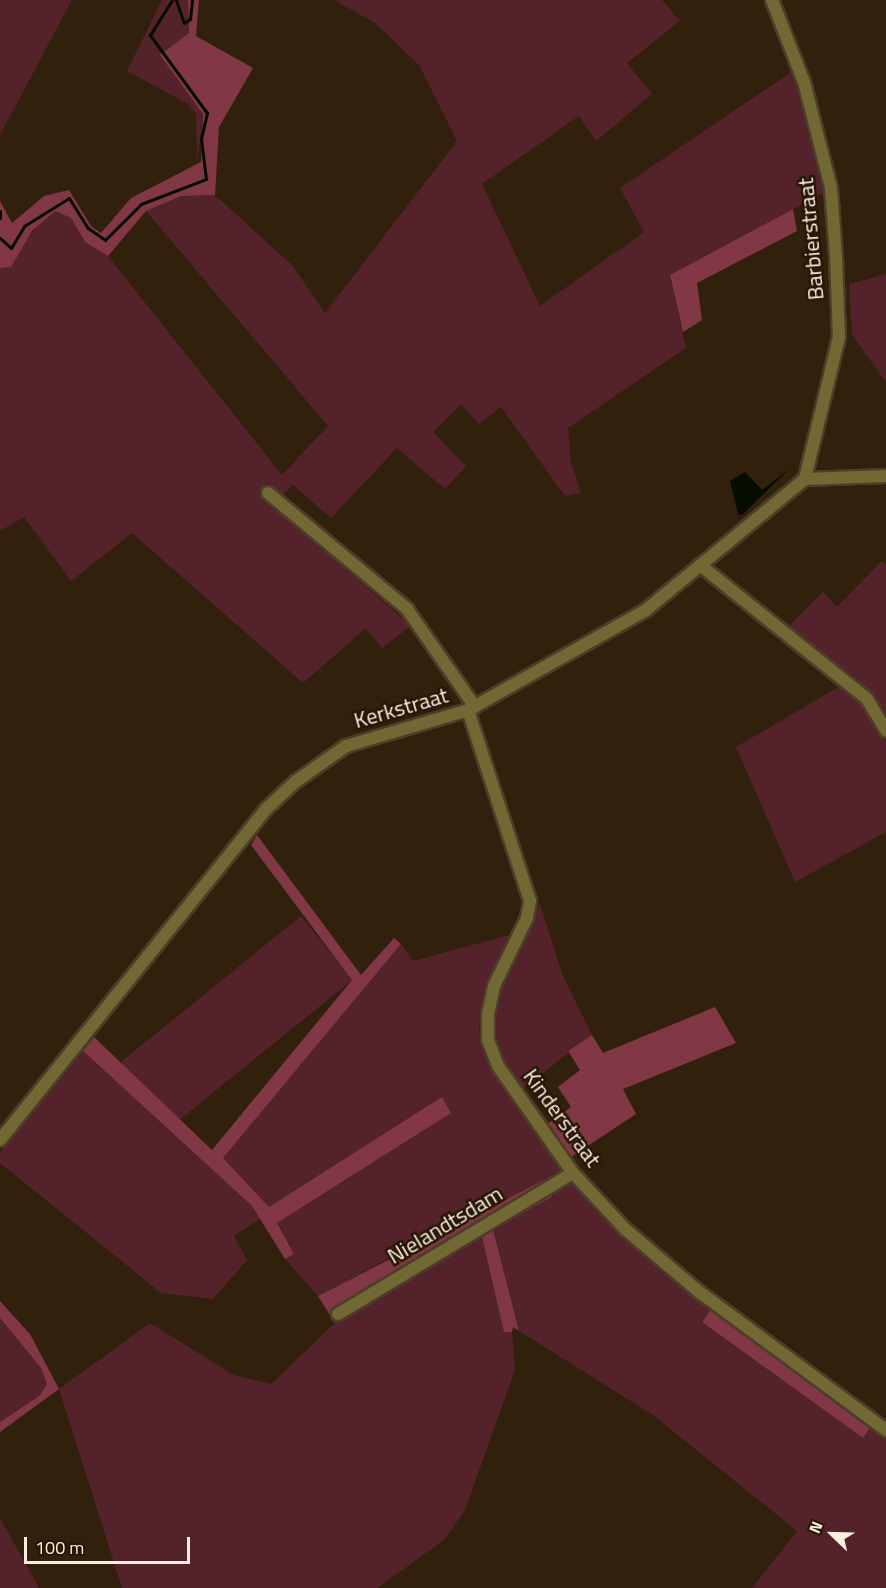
<!DOCTYPE html>
<style>
body{margin:0}
#map{position:relative;width:886px;height:1588px;overflow:hidden;background:#31200b;font-family:"Titillium Web",sans-serif}
div>[style]{position:absolute}
.green>*{inset:0;background:#53222b;transform-origin:0 0}
.forest>*{inset:0;background:#813745}
.water>*{inset:0;background:#050d00}
.stream>*{height:3px;margin:-1.5px;padding:0 1.5px;transform-origin:1.5px;border-radius:1.5px;background:#050d00}
.roads{filter:drop-shadow(2px 0 #4d3d29) drop-shadow(-2px 0 #4d3d29) drop-shadow(0 2px #4d3d29) drop-shadow(0 -2px #4d3d29)}
.minor>*{height:12px;margin:-6px;padding:0 6px;transform-origin:6px;border-radius:6px;background:#716833}
span{translate:-50% -50%;white-space:nowrap;text-align:center;line-height:1.15;-webkit-text-stroke:5px #271603;paint-order:stroke}
.street-label{font-size:22px;color:#faeee1}
.north{position:absolute;left:802px;top:1504px;width:60px;height:60px;-webkit-text-stroke:4px #271603;paint-order:stroke;rotate:293deg;font-size:16px;font-weight:700;line-height:24px;text-align:center;color:#faeee1}
.north::after{content:'';display:block;margin:auto;width:21px;height:27px;background:#faeee1;clip-path:polygon(50% 0,100% 100%,50% 72%,0 100%)}
.scale{position:absolute;left:24px;top:1537px;width:166px;height:27px;box-sizing:border-box;border:3px solid #faeee1;border-top:0;padding-left:8px;font-size:18px;line-height:21px;white-space:nowrap;color:#faeee1;-webkit-text-stroke:4px #271603;paint-order:stroke}
</style>
<div id="map">
<div class="green">
<i style="clip-path:polygon(0 0,72px 0,0 135px)"></i>
<i style="clip-path:polygon(162px 0,188px 0,189px 33px,174px 45px,189px 92px,203px 114px,197px 165px,196px 114px,188px 104px,127px 71px)"></i>
<i style="clip-path:polygon(334px 0,662px 0,680px 21px,627px 63px,652px 94px,596px 141px,579px 116px,482px 184px,540px 306px,644px 232px,620px 188px,793px 71px,825px 192px,670px 275px,686px 348px,568px 428px,571px 462px,581px 493px,565px 496px,501px 407px,479px 424px,461px 405px,433px 432px,466px 466px,445px 489px,397px 448px,331px 518px,293px 485px,272px 505px,411px 626px,382px 648px,366px 628px,303px 683px,132px 533px,71px 581px,24px 517px,0 531px,0 268px,11px 267px,25px 241px,46px 216px,55px 211px,71px 218px,85px 242px,108px 256px,282px 475px,328px 426px,146px 211px,181px 196px,215px 195px,292px 265px,325px 313px,457px 141px,419px 65px,375px 23px)"></i>
<i style="clip-path:polygon(886px 274px,886px 382px,852px 335px,849px 284px)"></i>
<i style="clip-path:polygon(882px 561px,886px 565px,886px 716px,875px 696px,854px 677px,786px 629px,823px 592px,837px 607px)"></i>
<i style="clip-path:polygon(842px 685px,862px 702px,886px 741px,886px 832px,795px 882px,736px 747px)"></i>
<i style="clip-path:polygon(540px 904px,563px 976px,592px 1035px,522px 1089px,502px 1060px,492px 1024px,498px 990px)"></i>
<i style="left:301px;top:916px;width:82px;height:232px;rotate:51deg"></i>
<i style="clip-path:polygon(513px 934px,489px 982px,479px 1027px,485px 1053px,562px 1171px,548px 1183px,488px 1206px,318px 1296px,285px 1259px,294px 1253px,277px 1223px,451px 1113px,442px 1098px,269px 1207px,222px 1158px,401px 944px,413px 961px)"></i>
<i style="clip-path:polygon(83px 1051px,252px 1206px,260px 1219px,234px 1236px,247px 1260px,213px 1299px,161px 1293px,0 1163px,0 1152px)"></i>
<i style="clip-path:polygon(569px 1182px,644px 1254px,712px 1308px,702px 1322px,863px 1438px,870px 1428px,886px 1439px,886px 1588px,752px 1588px,797px 1531px,653px 1415px,519px 1331px,493px 1228px,552px 1197px,551px 1191px)"></i>
<i style="clip-path:polygon(482px 1236px,504px 1331px,512px 1332px,515px 1370px,465px 1510px,445px 1539px,378px 1588px,122px 1588px,59px 1389px,150px 1323px,234px 1375px,271px 1384px,335px 1323px)"></i>
<i style="clip-path:polygon(0 1318px,41px 1368px,47px 1384px,39px 1396px,0 1422px)"></i>
<i style="clip-path:polygon(0 1518px,38px 1586px,39px 1588px,0 1588px)"></i>
</div>
<div class="forest">
<i style="clip-path:polygon(188px 0,199px 0,196px 36px,253px 68px,219px 127px,215px 195px,181px 196px,146px 211px,108px 256px,85px 242px,71px 218px,55px 211px,32px 231px,11px 267px,0 268px,0 201px,12px 223px,44px 196px,69px 190px,91px 226px,101px 233px,131px 198px,201px 162px,203px 114px,160px 55px,189px 33px)"></i>
<i style="clip-path:polygon(793px 209px,797px 231px,697px 283px,702px 320px,683px 332px,670px 275px)"></i>
<i style="clip-path:polygon(257px 835px,361px 975px,394px 938px,401px 944px,223px 1158px,269px 1207px,442px 1097px,451px 1113px,277px 1223px,294px 1254px,285px 1259px,252px 1206px,83px 1051px,94px 1037px,212px 1150px,352px 980px,251px 845px)"></i>
<i style="clip-path:polygon(715px 1007px,736px 1043px,623px 1089px,636px 1114px,571px 1157px,546px 1125px,571px 1107px,558px 1087px,580px 1070px,568px 1051px,592px 1035px,603px 1053px)"></i>
<i style="clip-path:polygon(546px 1179px,552px 1197px,493px 1229px,519px 1331px,513px 1327px,512px 1332px,504px 1332px,482px 1237px,335px 1323px,318px 1296px)"></i>
<i style="clip-path:polygon(0 1301px,30px 1334px,59px 1389px,0 1432px,0 1422px,39px 1396px,47px 1384px,41px 1368px,0 1318px)"></i>
<i style="clip-path:polygon(712px 1308px,870px 1428px,863px 1438px,702px 1322px)"></i>
</div>
<div class="water">
<i style="clip-path:polygon(788px 470px,742px 515px,738px 514px,730px 481px,745px 472px,762px 490px)"></i>
</div>
<div class="stream">
<i style="left:176px;top:0;width:24px;rotate:71deg"></i>
<i style="left:184px;top:23px;width:7px;rotate:-34deg"></i>
<i style="left:190px;top:19px;width:19px;rotate:-84deg"></i>
<i style="left:0;top:211px;width:7px;rotate:90deg"></i>
<i style="left:0;top:238px;width:15px;rotate:42deg"></i>
<i style="left:11px;top:248px;width:26px;rotate:-59deg"></i>
<i style="left:24px;top:226px;width:53px;rotate:-31.9deg"></i>
<i style="left:69px;top:198px;width:36px;rotate:58deg"></i>
<i style="left:88px;top:228px;width:21px;rotate:35deg"></i>
<i style="left:105px;top:240px;width:51px;rotate:-45deg"></i>
<i style="left:141px;top:204px;width:70px;rotate:-21deg"></i>
<i style="left:206px;top:179px;width:40px;rotate:-97.1deg"></i>
<i style="left:201px;top:139px;width:27px;rotate:-77deg"></i>
<i style="left:207px;top:113px;width:97px;rotate:-126.2deg"></i>
<i style="left:150px;top:35px;width:41px;rotate:-57.8deg"></i>
</div>
<div class="roads">
<div class="minor">
<i style="left:772px;top:0;width:88px;rotate:68.7deg"></i>
<i style="left:804px;top:82px;width:109px;rotate:75.7deg"></i>
<i style="left:831px;top:188px;width:68px;rotate:85.8deg"></i>
<i style="left:836px;top:256px;width:81px;rotate:87.9deg"></i>
<i style="left:839px;top:337px;width:146px;rotate:103.5deg"></i>
<i style="left:268px;top:493px;width:181px;rotate:39.8deg"></i>
<i style="left:407px;top:609px;width:119px;rotate:55.2deg"></i>
<i style="left:700px;top:565px;width:214px;rotate:38.7deg"></i>
<i style="left:867px;top:699px;width:37px;rotate:59deg"></i>
<i style="left:468px;top:710px;width:201px;rotate:72deg"></i>
<i style="left:530px;top:901px;width:17px;rotate:100deg"></i>
<i style="left:527px;top:918px;width:76px;rotate:115.9deg"></i>
<i style="left:494px;top:986px;width:29px;rotate:102deg"></i>
<i style="left:488px;top:1014px;width:26px;rotate:90deg"></i>
<i style="left:488px;top:1040px;width:28px;rotate:69deg"></i>
<i style="left:498px;top:1066px;width:131px;rotate:55deg"></i>
<i style="left:573px;top:1173px;width:76px;rotate:47.1deg"></i>
<i style="left:625px;top:1229px;width:96px;rotate:40.3deg"></i>
<i style="left:698px;top:1291px;width:234px;rotate:36.5deg"></i>
<i style="left:0;top:1140px;width:423px;rotate:-51.2deg"></i>
<i style="left:265px;top:810px;width:41px;rotate:-43deg"></i>
<i style="left:295px;top:782px;width:62px;rotate:-35.2deg"></i>
<i style="left:346px;top:746px;width:127px;rotate:-16.4deg"></i>
<i style="left:468px;top:710px;width:204px;rotate:-29.3deg"></i>
<i style="left:646px;top:610px;width:206px;rotate:-39.5deg"></i>
<i style="left:805px;top:479px;width:81px;rotate:-2.1deg"></i>
<i style="left:338px;top:1314px;width:274px;rotate:-31deg"></i>
</div>
</div>
<div class="street-label">
<span style="left:811px;top:239px;rotate:-95deg">Barbierstraat</span>
<span style="left:401px;top:708px;rotate:-16deg">Kerkstraat</span>
<span style="left:562px;top:1118px;rotate:54deg">Kinderstraat</span>
<span style="left:445px;top:1225px;rotate:-31deg">Nielandtsdam</span>
</div>
<div class="north">N</div>
<div class="scale">100 m</div>
</div>
